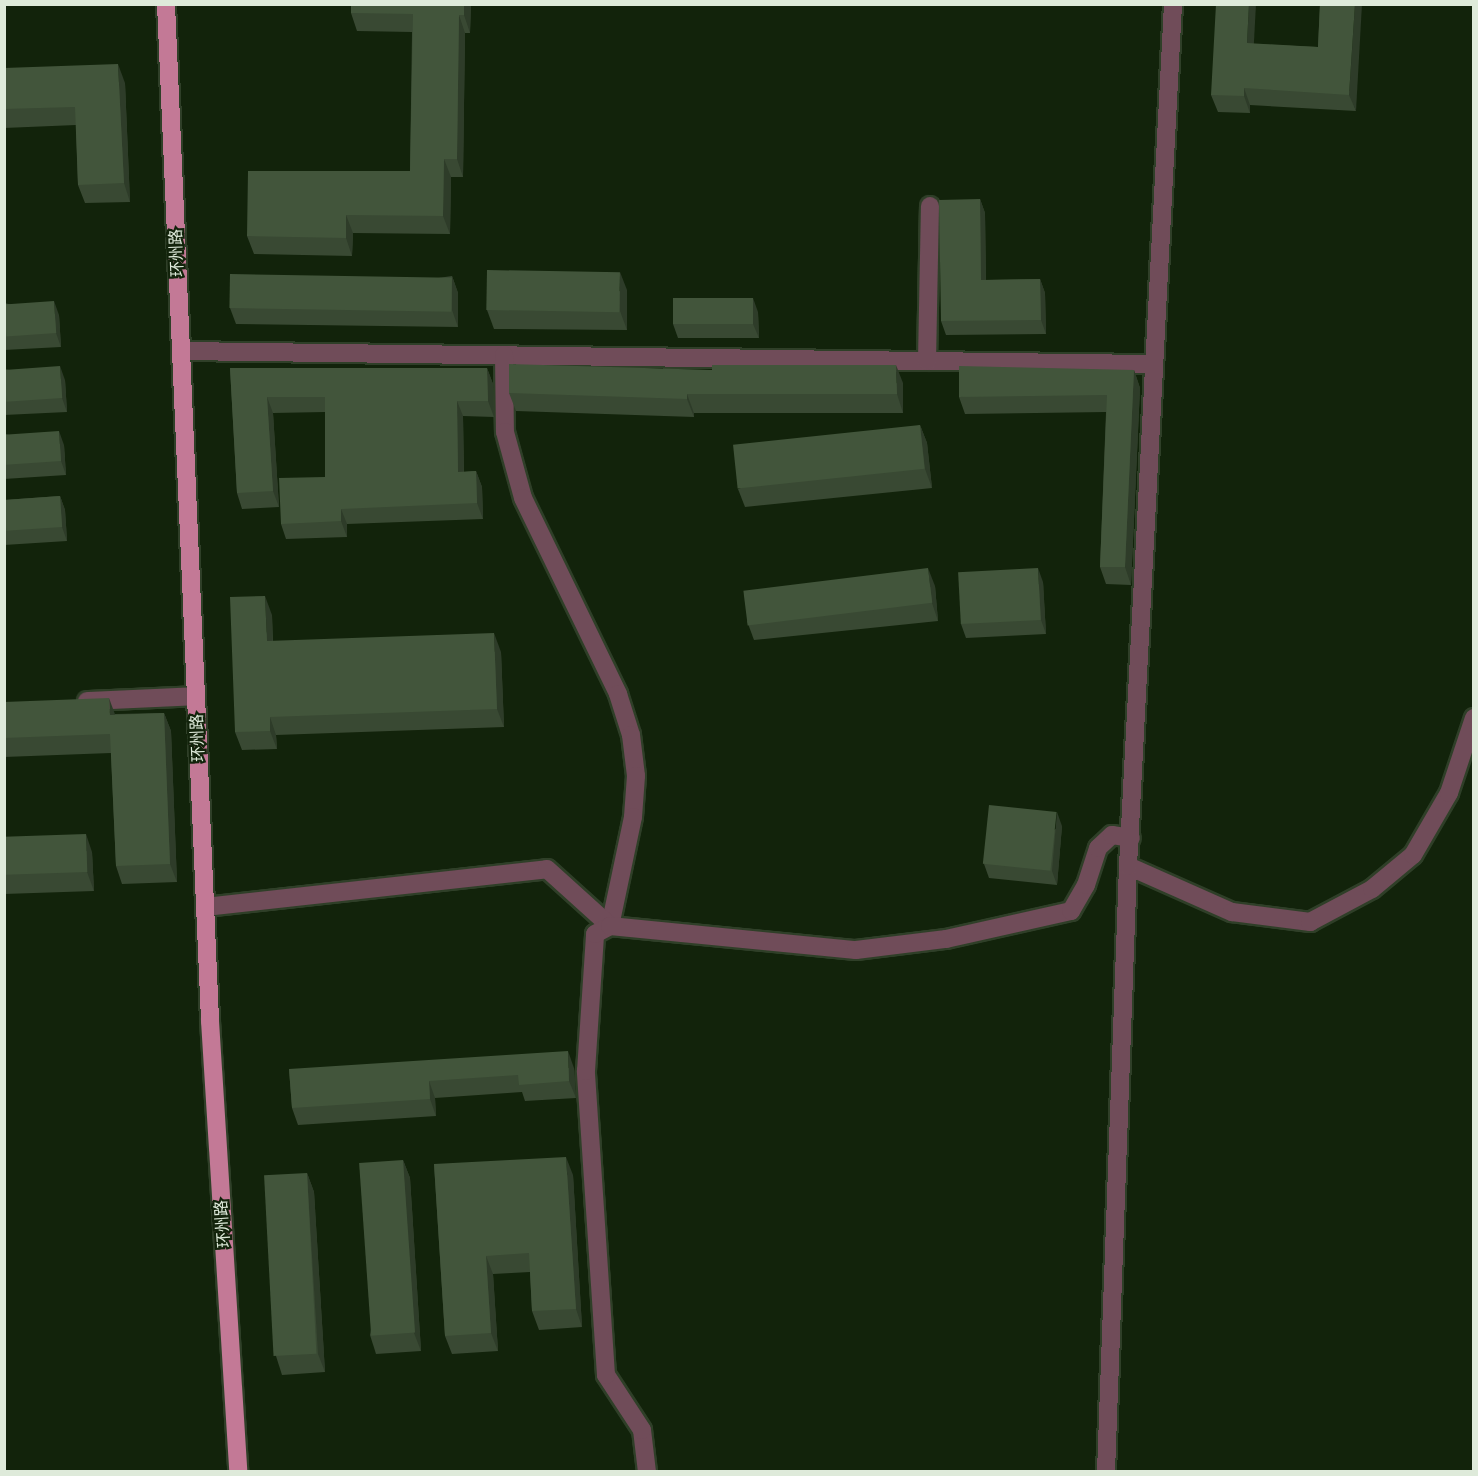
<!DOCTYPE html>
<meta charset="utf-8">
<style>
body{margin:0}
#map{position:relative;width:1478px;height:1476px;overflow:hidden;background:#12230b;font-family:Jost,"Noto Sans SC",sans-serif}
div>[style]{position:absolute}
.roads{filter:drop-shadow(2px 0 #2f3f28) drop-shadow(-2px 0 #2f3f28) drop-shadow(0 2px #2f3f28) drop-shadow(0 -2px #2f3f28)}
.minor>*{height:18px;margin:-9px;padding:0 9px;transform-origin:9px;border-radius:9px;background:#704c59}
.major>*{height:18px;margin:-9px;padding:0 9px;transform-origin:9px;border-radius:9px;background:#c37996}
.wall>*{inset:0;background:#394933}
.shaded-wall>*{inset:0;background:#2e3c29}
.building>*{inset:0;background:#42553b;transform-origin:0 0}
span{translate:-50% -50%;white-space:nowrap;text-align:center;line-height:1.15;-webkit-text-stroke:4.5px #12230b;paint-order:stroke}
.street-label{font-size:16px;color:#deeada}
.frame{position:absolute;inset:0;border:6px solid #deeada;pointer-events:none}
</style>
<div id="map">
<div class="roads">
<div class="minor">
<i style="left:181px;top:351px;width:972px;rotate:0.77deg"></i>
<i style="left:504px;top:355px;width:77px;rotate:89.3deg"></i>
<i style="left:505px;top:432px;width:68px;rotate:74.7deg"></i>
<i style="left:523px;top:498px;width:218px;rotate:64.1deg"></i>
<i style="left:618px;top:694px;width:43px;rotate:72.4deg"></i>
<i style="left:631px;top:735px;width:41px;rotate:83deg"></i>
<i style="left:636px;top:776px;width:41px;rotate:94.2deg"></i>
<i style="left:633px;top:817px;width:111px;rotate:101.9deg"></i>
<i style="left:927px;top:361px;width:155px;rotate:-88.9deg"></i>
<i style="left:87px;top:701px;width:109px;rotate:-2.6deg"></i>
<i style="left:1128px;top:866px;width:114px;rotate:23.9deg"></i>
<i style="left:1232px;top:912px;width:79px;rotate:7.3deg"></i>
<i style="left:1310px;top:922px;width:70px;rotate:-28deg"></i>
<i style="left:1372px;top:889px;width:53px;rotate:-39.7deg"></i>
<i style="left:1413px;top:855px;width:72px;rotate:-59.9deg"></i>
<i style="left:1449px;top:793px;width:79px;rotate:-71.6deg"></i>
<i style="left:205px;top:907px;width:344px;rotate:-6.3deg"></i>
<i style="left:547px;top:869px;width:85px;rotate:42.1deg"></i>
<i style="left:647px;top:1472px;width:42px;rotate:-96.8deg"></i>
<i style="left:642px;top:1430px;width:66px;rotate:-123.2deg"></i>
<i style="left:606px;top:1375px;width:305px;rotate:-93.8deg"></i>
<i style="left:586px;top:1071px;width:137px;rotate:-86.2deg"></i>
<i style="left:595px;top:934px;width:17px;rotate:-28deg"></i>
<i style="left:610px;top:926px;width:247px;rotate:5.6deg"></i>
<i style="left:856px;top:950px;width:91px;rotate:-7deg"></i>
<i style="left:946px;top:939px;width:128px;rotate:-12.6deg"></i>
<i style="left:1071px;top:911px;width:30px;rotate:-60deg"></i>
<i style="left:1086px;top:885px;width:39px;rotate:-72deg"></i>
<i style="left:1098px;top:848px;width:19px;rotate:-43deg"></i>
<i style="left:1112px;top:835px;width:19px;rotate:9deg"></i>
<i style="left:1106px;top:1472px;width:606px;rotate:-87.92deg"></i>
<i style="left:1128px;top:866px;width:863px;rotate:-87.01deg"></i>
</div>
<div class="major">
<i style="left:166px;top:4px;width:1018px;rotate:87.52deg"></i>
<i style="left:210px;top:1021px;width:452px;rotate:86.4deg"></i>
</div>
</div>
<div class="wall">
<i style="clip-path:polygon(351px 4px,471px 4px,470px 33px,465px 33px,463px 177px,451px 177px,450px 234px,353px 233px,352px 256px,254px 254px,247px 236px,410px 171px,412px 32px,357px 31px,351px 13px)"></i>
<i style="clip-path:polygon(1320px 4px,1356px 111px,1250px 105px,1250px 113px,1218px 112px,1211px 95px,1254px 44px,1318px 47px)"></i>
<i style="clip-path:polygon(4px 68px,125px 83px,130px 202px,85px 203px,78px 185px,76px 125px,4px 128px)"></i>
<i style="clip-path:polygon(980px 199px,985px 213px,986px 280px,1040px 279px,1045px 293px,1046px 334px,946px 335px,941px 321px)"></i>
<i style="clip-path:polygon(452px 276px,458px 293px,458px 327px,236px 324px,230px 308px)"></i>
<i style="clip-path:polygon(627px 290px,627px 330px,494px 329px,487px 310px)"></i>
<i style="clip-path:polygon(4px 303px,59px 315px,61px 347px,4px 350px)"></i>
<i style="clip-path:polygon(758px 312px,759px 338px,678px 338px,673px 324px)"></i>
<i style="clip-path:polygon(230px 368px,487px 368px,493px 384px,494px 417px,463px 416px,464px 472px,476px 471px,482px 487px,483px 519px,347px 524px,347px 537px,286px 539px,281px 524px,325px 477px,325px 412px,273px 413px,279px 507px,242px 509px,237px 493px)"></i>
<i style="clip-path:polygon(4px 369px,65px 380px,67px 412px,4px 415px)"></i>
<i style="clip-path:polygon(1134px 370px,1140px 388px,1131px 585px,1106px 584px,1100px 567px,1106px 412px,965px 414px,959px 397px)"></i>
<i style="clip-path:polygon(903px 383px,903px 413px,694px 413px,694px 417px,516px 411px,509px 393px)"></i>
<i style="clip-path:polygon(920px 425px,927px 443px,932px 488px,745px 507px,738px 489px)"></i>
<i style="clip-path:polygon(4px 434px,64px 445px,66px 475px,4px 479px)"></i>
<i style="clip-path:polygon(60px 496px,65px 510px,67px 541px,4px 545px,4px 500px)"></i>
<i style="clip-path:polygon(1043px 582px,1046px 634px,966px 638px,961px 624px)"></i>
<i style="clip-path:polygon(935px 586px,938px 621px,754px 640px,747px 621px)"></i>
<i style="clip-path:polygon(272px 615px,273px 641px,501px 652px,504px 727px,276px 735px,277px 749px,242px 750px,235px 732px)"></i>
<i style="clip-path:polygon(4px 702px,115px 714px,164px 713px,171px 731px,177px 882px,122px 884px,116px 866px,111px 753px,4px 757px)"></i>
<i style="clip-path:polygon(1062px 826px,1057px 885px,989px 878px,984px 864px)"></i>
<i style="clip-path:polygon(4px 837px,92px 852px,94px 891px,4px 894px)"></i>
<i style="clip-path:polygon(574px 1068px,576px 1098px,525px 1101px,522px 1092px,435px 1098px,436px 1116px,298px 1125px,292px 1108px,289px 1069px)"></i>
<i style="clip-path:polygon(403px 1160px,410px 1178px,421px 1351px,376px 1354px,370px 1335px)"></i>
<i style="clip-path:polygon(434px 1164px,573px 1175px,582px 1327px,539px 1330px,532px 1311px,530px 1272px,493px 1274px,498px 1351px,452px 1354px,445px 1336px)"></i>
<i style="clip-path:polygon(307px 1173px,314px 1192px,325px 1372px,282px 1375px,276px 1356px)"></i>
</div>
<div class="shaded-wall">
<i style="clip-path:polygon(464px 4px,471px 4px,470px 33px,464px 15px)"></i>
<i style="clip-path:polygon(1249px 4px,1256px 4px,1253px 60px,1247px 43px)"></i>
<i style="clip-path:polygon(1355px 4px,1362px 4px,1356px 111px,1349px 95px)"></i>
<i style="clip-path:polygon(459px 15px,465px 33px,463px 177px,457px 159px)"></i>
<i style="clip-path:polygon(118px 64px,125px 83px,130px 202px,124px 183px)"></i>
<i style="clip-path:polygon(1244px 88px,1250px 105px,1250px 113px,1244px 96px)"></i>
<i style="clip-path:polygon(444px 159px,451px 177px,450px 234px,443px 216px)"></i>
<i style="clip-path:polygon(980px 199px,985px 213px,986px 294px,981px 280px)"></i>
<i style="clip-path:polygon(346px 215px,353px 233px,352px 256px,346px 238px)"></i>
<i style="clip-path:polygon(620px 272px,627px 290px,627px 330px,620px 311px)"></i>
<i style="clip-path:polygon(452px 276px,458px 293px,458px 327px,452px 310px)"></i>
<i style="clip-path:polygon(1040px 279px,1045px 293px,1046px 334px,1041px 320px)"></i>
<i style="clip-path:polygon(753px 298px,758px 312px,759px 338px,753px 324px)"></i>
<i style="clip-path:polygon(54px 301px,59px 315px,61px 347px,56px 333px)"></i>
<i style="clip-path:polygon(896px 365px,903px 383px,903px 413px,897px 394px)"></i>
<i style="clip-path:polygon(60px 366px,65px 380px,67px 412px,62px 398px)"></i>
<i style="clip-path:polygon(487px 368px,493px 384px,494px 417px,488px 401px)"></i>
<i style="clip-path:polygon(1134px 370px,1140px 388px,1131px 585px,1125px 567px)"></i>
<i style="clip-path:polygon(687px 394px,694px 413px,694px 417px,687px 399px)"></i>
<i style="clip-path:polygon(267px 397px,273px 413px,279px 507px,273px 491px)"></i>
<i style="clip-path:polygon(457px 401px,463px 416px,464px 488px,458px 472px)"></i>
<i style="clip-path:polygon(920px 425px,927px 443px,932px 488px,925px 469px)"></i>
<i style="clip-path:polygon(59px 431px,64px 445px,66px 475px,61px 461px)"></i>
<i style="clip-path:polygon(476px 471px,482px 487px,483px 519px,477px 503px)"></i>
<i style="clip-path:polygon(60px 496px,65px 510px,67px 541px,62px 527px)"></i>
<i style="clip-path:polygon(341px 509px,347px 524px,347px 537px,341px 521px)"></i>
<i style="clip-path:polygon(928px 568px,935px 586px,938px 621px,932px 603px)"></i>
<i style="clip-path:polygon(1038px 568px,1043px 582px,1046px 634px,1041px 620px)"></i>
<i style="clip-path:polygon(265px 596px,272px 615px,273px 660px,267px 641px)"></i>
<i style="clip-path:polygon(494px 633px,501px 652px,504px 727px,497px 709px)"></i>
<i style="clip-path:polygon(109px 698px,116px 717px,110px 715px)"></i>
<i style="clip-path:polygon(164px 713px,171px 731px,177px 882px,170px 864px)"></i>
<i style="clip-path:polygon(270px 717px,276px 735px,277px 749px,270px 731px)"></i>
<i style="clip-path:polygon(1057px 812px,1062px 826px,1057px 885px,1052px 871px)"></i>
<i style="clip-path:polygon(86px 834px,92px 852px,94px 891px,87px 872px)"></i>
<i style="clip-path:polygon(568px 1051px,574px 1068px,576px 1098px,569px 1081px)"></i>
<i style="clip-path:polygon(429px 1081px,435px 1098px,436px 1116px,430px 1099px)"></i>
<i style="clip-path:polygon(566px 1157px,573px 1175px,582px 1327px,576px 1309px)"></i>
<i style="clip-path:polygon(403px 1160px,410px 1178px,421px 1351px,414px 1333px)"></i>
<i style="clip-path:polygon(307px 1173px,314px 1192px,325px 1372px,318px 1354px)"></i>
<i style="clip-path:polygon(486px 1256px,493px 1274px,498px 1351px,491px 1333px)"></i>
</div>
<div class="building">
<i style="clip-path:polygon(351px 4px,464px 4px,464px 15px,459px 15px,457px 159px,444px 159px,443px 216px,346px 215px,346px 238px,247px 236px,248px 171px,410px 171px,413px 14px,351px 13px)"></i>
<i style="clip-path:polygon(1216px 4px,1249px 4px,1247px 43px,1318px 47px,1320px 4px,1355px 4px,1349px 95px,1244px 88px,1244px 96px,1211px 95px)"></i>
<i style="clip-path:polygon(118px 64px,124px 183px,78px 185px,75px 107px,4px 109px,4px 68px)"></i>
<i style="clip-path:polygon(980px 199px,981px 280px,1040px 279px,1041px 320px,941px 321px,939px 200px)"></i>
<i style="left:487px;top:270px;width:133px;height:40px;rotate:1deg"></i>
<i style="left:230px;top:274px;width:222px;height:34px;rotate:1deg"></i>
<i style="left:753px;top:298px;width:26px;height:80px;rotate:90deg"></i>
<i style="left:54px;top:301px;width:32px;height:50px;rotate:86deg"></i>
<i style="clip-path:polygon(509px 364px,712px 370px,712px 365px,896px 365px,897px 394px,687px 394px,687px 399px,509px 393px)"></i>
<i style="left:60px;top:366px;width:32px;height:56px;rotate:86deg"></i>
<i style="clip-path:polygon(959px 366px,1134px 370px,1125px 567px,1100px 567px,1107px 395px,959px 397px)"></i>
<i style="clip-path:polygon(230px 368px,487px 368px,488px 401px,457px 401px,458px 472px,476px 471px,477px 503px,341px 509px,341px 521px,281px 524px,279px 478px,325px 477px,325px 397px,267px 397px,273px 491px,237px 493px)"></i>
<i style="left:920px;top:425px;width:44px;height:188px;rotate:84deg"></i>
<i style="left:59px;top:431px;width:30px;height:55px;rotate:86deg"></i>
<i style="left:60px;top:496px;width:31px;height:56px;rotate:86deg"></i>
<i style="left:928px;top:568px;width:35px;height:186px;rotate:83deg"></i>
<i style="left:1038px;top:568px;width:52px;height:80px;rotate:87deg"></i>
<i style="clip-path:polygon(265px 596px,267px 641px,494px 633px,497px 709px,270px 717px,270px 731px,235px 732px,230px 597px)"></i>
<i style="clip-path:polygon(109px 698px,110px 715px,164px 713px,170px 864px,116px 866px,110px 734px,4px 738px,4px 702px)"></i>
<i style="left:989px;top:805px;width:68px;height:59px;rotate:6deg"></i>
<i style="left:86px;top:834px;width:38px;height:82px;rotate:88deg"></i>
<i style="clip-path:polygon(568px 1051px,569px 1081px,519px 1085px,518px 1075px,429px 1081px,430px 1099px,292px 1108px,289px 1069px)"></i>
<i style="clip-path:polygon(566px 1157px,576px 1309px,532px 1311px,529px 1253px,486px 1256px,491px 1333px,445px 1336px,434px 1164px)"></i>
<i style="left:403px;top:1160px;width:173px;height:44px;rotate:86deg"></i>
<i style="left:307px;top:1173px;width:181px;height:43px;rotate:87deg"></i>
</div>
<div class="street-label">
<span style="left:177px;top:253px;rotate:-92deg">环州路</span>
<span style="left:198px;top:738px;rotate:-92deg">环州路</span>
<span style="left:223px;top:1224px;rotate:-94deg">环州路</span>
</div>
<div class="frame"></div>
</div>
